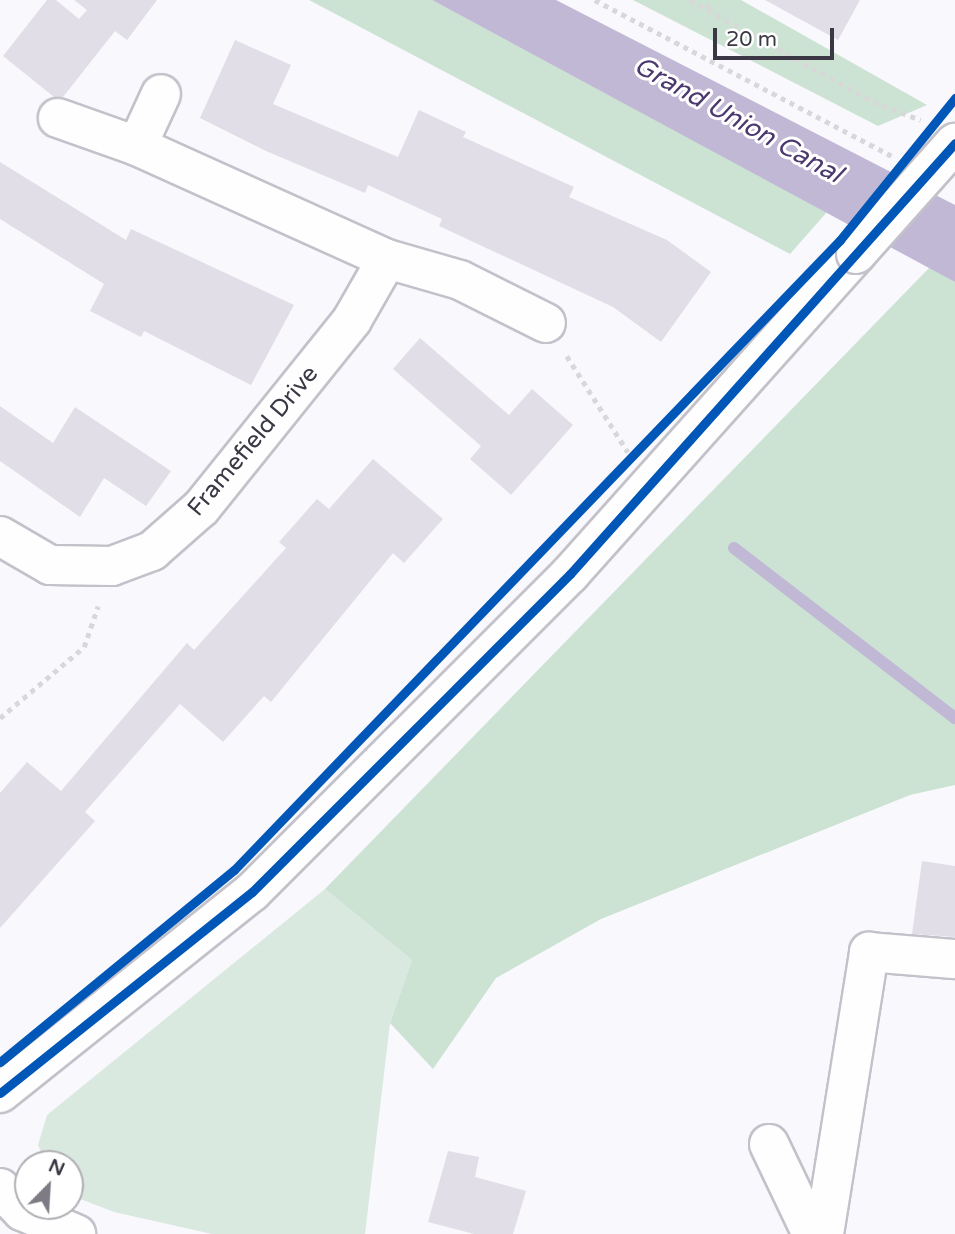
<!DOCTYPE html>
<style>
body{margin:0}
#map{position:relative;width:955px;height:1234px;overflow:hidden;background:#f9f8fd;font-family:"Varela Round",sans-serif}
div>[style]{position:absolute}
.green>*{inset:0;background:#d9e9df}
.forest>*{inset:0;background:#cce3d4}
.water>*{inset:0;background:#c1b8d6}
.stream>*{height:12px;margin:-6px;padding:0 6px;transform-origin:6px;border-radius:6px;background:#c1b8d6}
.building>*{inset:0;background:#e1dee7}
.path>*{height:4.5px;margin-top:-2.25px;transform-origin:0;background:repeating-linear-gradient(90deg,#d8d8d9 0 5px,transparent 0 10px)}
.roads{filter:drop-shadow(2px 0 #c3c1c9) drop-shadow(-2px 0 #c3c1c9) drop-shadow(0 2px #c3c1c9) drop-shadow(0 -2px #c3c1c9)}
.minor>*{height:38px;margin:-19px;padding:0 19px;transform-origin:19px;border-radius:19px;background:#fefeff}
.bridges{filter:drop-shadow(2px 0 #c3c1c9) drop-shadow(-2px 0 #c3c1c9) drop-shadow(0 2px #c3c1c9) drop-shadow(0 -2px #c3c1c9)}
.minor-bridge>*{height:38px;margin:-19px;padding:0 19px;transform-origin:19px;border-radius:19px;background:#fefeff}
.cycleway>*{height:9px;margin:-4.5px;padding:0 4.5px;transform-origin:4.5px;border-radius:4.5px;background:#0057b8}
span{translate:-50% -50%;white-space:nowrap;text-align:center;line-height:1.15;-webkit-text-stroke:6px #fff;paint-order:stroke}
.street-label{font-size:24px;color:#3b3744}
.water-label{font-size:26px;color:#4b386e;font-style:italic}
.north{position:absolute;left:14px;top:1150px;width:70px;height:70px;box-sizing:border-box;background:#fff;border:2px solid #b1afb4;border-radius:50%;rotate:24deg;font-size:19px;font-weight:700;line-height:28px;text-align:center;color:#3b3744}
.north::after{content:'';display:block;margin:auto;width:24px;height:32px;background:#7e7b85;clip-path:polygon(50% 0,100% 100%,50% 72%,0 100%)}
.scale{position:absolute;left:713px;top:28px;width:121px;height:32px;box-sizing:border-box;border:4px solid #3b3744;border-top:0;padding-left:9px;font-size:21px;line-height:24px;white-space:nowrap;color:#3b3744;-webkit-text-stroke:5px #fff;paint-order:stroke}
</style>
<div id="map">
<div class="green">
<i style="clip-path:polygon(325px 889px,412px 960px,390px 1023px,365px 1234px,212px 1234px,114px 1212px,70px 1195px,70px 1164px,46px 1164px,38px 1145px,47px 1115px)"></i>
</div>
<div class="forest">
<i style="clip-path:polygon(309px 0,432px 0,827px 212px,790px 254px)"></i>
<i style="clip-path:polygon(633px 0,741px 0,927px 105px,878px 126px)"></i>
<i style="clip-path:polygon(930px 267px,955px 282px,955px 785px,910px 795px,601px 919px,496px 978px,433px 1069px,390px 1023px,412px 960px,325px 889px)"></i>
</div>
<div class="water">
<i style="clip-path:polygon(432px 0,556px 0,955px 205px,955px 282px)"></i>
</div>
<div class="stream">
<i style="left:734px;top:548px;width:279px;rotate:37.6deg"></i>
</div>
<div class="building">
<i style="clip-path:polygon(47px 0,56px 0,79px 19px,87px 10px,74px 0,157px 0,127px 40px,115px 31px,63px 97px,54px 97px,3px 56px)"></i>
<i style="clip-path:polygon(765px 0,860px 0,838px 40px)"></i>
<i style="clip-path:polygon(235px 40px,291px 65px,273px 104px,398px 157px,419px 110px,466px 132px,463px 137px,574px 187px,569px 197px,667px 240px,711px 272px,661px 342px,613px 307px,439px 226px,442px 219px,368px 185px,365px 193px,266px 151px,200px 118px)"></i>
<i style="clip-path:polygon(0 162px,126px 240px,131px 229px,294px 305px,251px 385px,144px 331px,141px 337px,90px 311px,104px 284px,0 219px)"></i>
<i style="clip-path:polygon(420px 338px,509px 415px,532px 389px,573px 425px,511px 495px,470px 459px,481px 446px,393px 369px)"></i>
<i style="clip-path:polygon(0 406px,53px 443px,75px 407px,171px 471px,146px 506px,104px 478px,80px 517px,0 461px)"></i>
<i style="clip-path:polygon(373px 459px,443px 519px,404px 563px,393px 553px,271px 702px,264px 696px,223px 742px,180px 704px,85px 812px,95px 821px,0 928px,0 793px,27px 762px,61px 791px,187px 643px,194px 650px,286px 548px,279px 542px,317px 499px,329px 509px)"></i>
<i style="clip-path:polygon(922px 861px,955px 866px,955px 937px,912px 934px)"></i>
<i style="clip-path:polygon(448px 1151px,479px 1157px,475px 1177px,526px 1191px,513px 1234px,474px 1234px,428px 1222px)"></i>
</div>
<div class="path">
<i style="left:595px;top:0;width:335px;rotate:27.7deg"></i>
<i style="left:690px;top:0;width:210px;rotate:29.1deg"></i>
<i style="left:873px;top:102px;width:51px;rotate:20.6deg"></i>
<i style="left:707px;top:9px;width:10px;rotate:-66deg"></i>
<i style="left:567px;top:356px;width:114px;rotate:57.6deg"></i>
<i style="left:0;top:718px;width:110px;rotate:-40.2deg"></i>
<i style="left:84px;top:647px;width:43px;rotate:-71.1deg"></i>
</div>
<div class="roads">
<div class="minor">
<i style="left:137px;top:146px;width:57px;rotate:-65.2deg"></i>
<i style="left:387px;top:259px;width:76px;rotate:16deg"></i>
<i style="left:460px;top:280px;width:96px;rotate:26.6deg"></i>
<i style="left:0;top:536px;width:58px;rotate:30.1deg"></i>
<i style="left:50px;top:565px;width:62px;rotate:0.9deg"></i>
<i style="left:112px;top:566px;width:43px;rotate:-20.6deg"></i>
<i style="left:152px;top:551px;width:65px;rotate:-41.3deg"></i>
<i style="left:201px;top:508px;width:241px;rotate:-51.2deg"></i>
<i style="left:352px;top:320px;width:70px;rotate:-60.2deg"></i>
<i style="left:387px;top:259px;width:274px;rotate:-155.7deg"></i>
<i style="left:137px;top:146px;width:84px;rotate:-160.5deg"></i>
<i style="left:0;top:1093px;width:322px;rotate:-38.6deg"></i>
<i style="left:252px;top:892px;width:450px;rotate:-45deg"></i>
<i style="left:570px;top:574px;width:429px;rotate:-48.2deg"></i>
<i style="left:769px;top:1144px;width:100px;rotate:64.5deg"></i>
<i style="left:0;top:1188px;width:32px;rotate:46deg"></i>
<i style="left:22px;top:1211px;width:59px;rotate:23.1deg"></i>
<i style="left:824px;top:1234px;width:286px;rotate:-80.9deg"></i>
<i style="left:869px;top:952px;width:86px;rotate:4.7deg"></i>
</div>
</div>
<div class="bridges">
<div class="minor-bridge">
<i style="left:856px;top:254px;width:149px;rotate:-48.3deg"></i>
</div>
</div>
<div class="cycleway">
<i style="left:0;top:1062px;width:303px;rotate:-39.4deg"></i>
<i style="left:234px;top:870px;width:874px;rotate:-46.11deg"></i>
<i style="left:840px;top:240px;width:183px;rotate:-51deg"></i>
<i style="left:0;top:1093px;width:322px;rotate:-38.6deg"></i>
<i style="left:252px;top:892px;width:450px;rotate:-45deg"></i>
<i style="left:570px;top:574px;width:578px;rotate:-48.23deg"></i>
</div>
<div class="street-label">
<span style="left:253px;top:441px;rotate:-50deg">Framefield Drive</span>
</div>
<div class="water-label">
<span style="left:738px;top:120px;rotate:29deg">Grand Union Canal</span>
</div>
<div class="north">N</div>
<div class="scale">20 m</div>
</div>
